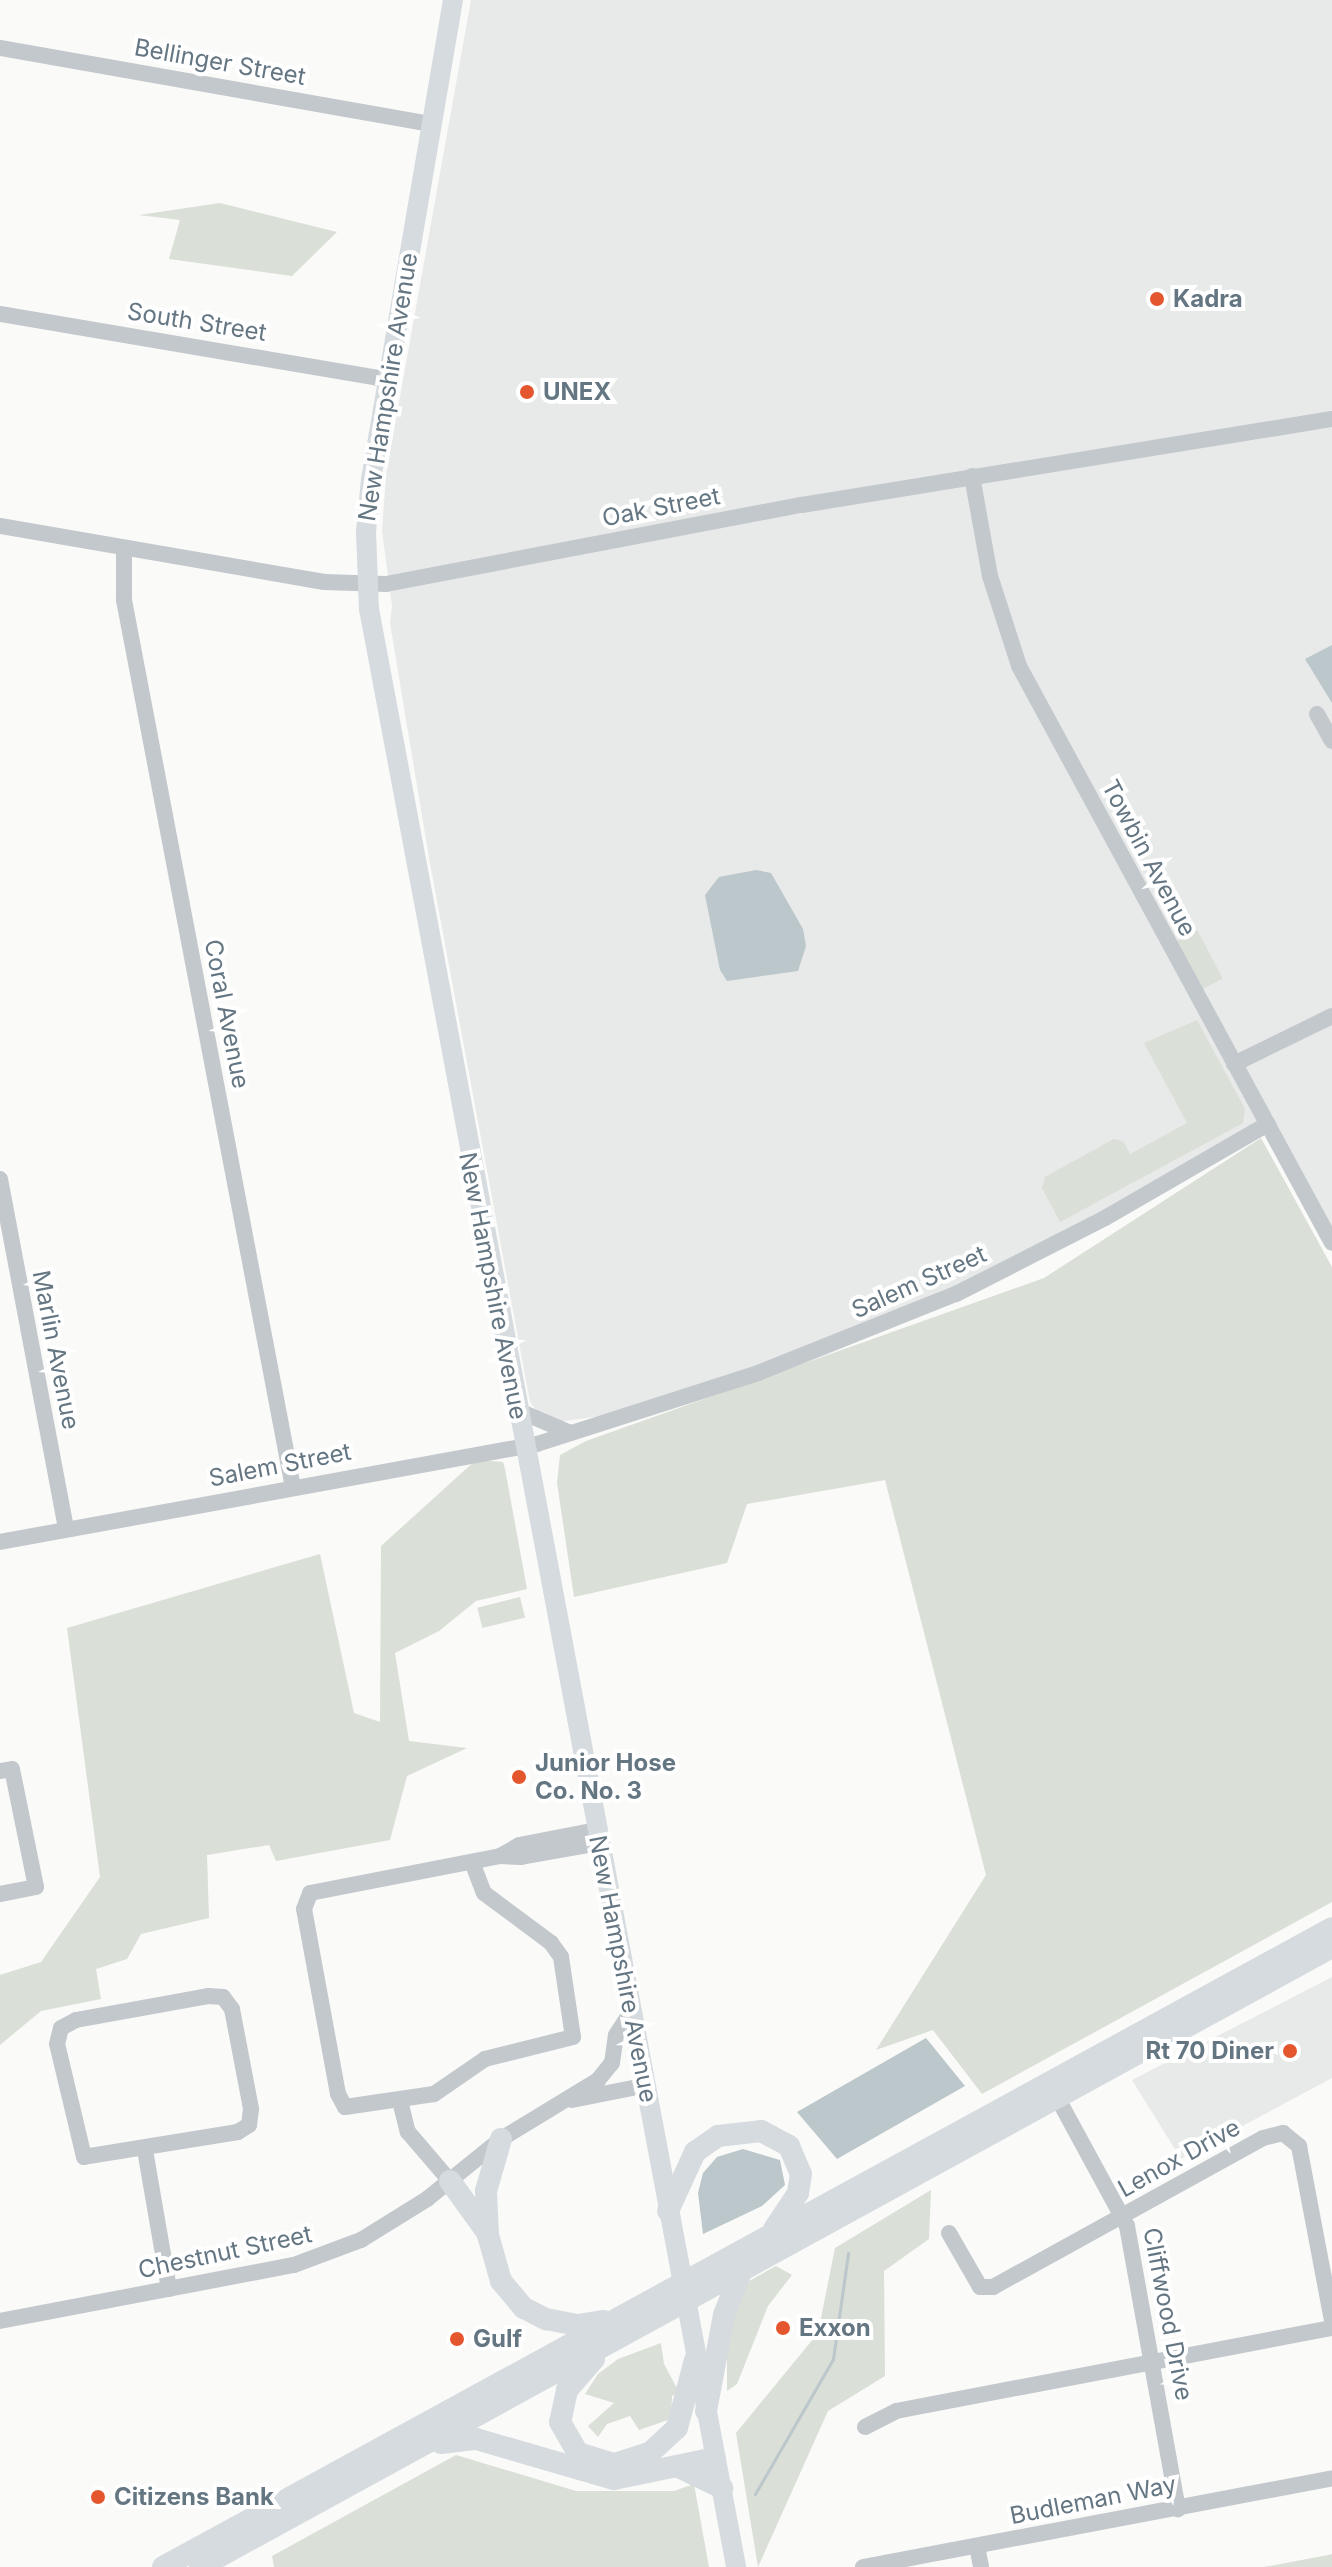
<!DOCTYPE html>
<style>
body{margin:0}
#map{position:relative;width:1332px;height:2567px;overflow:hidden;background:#fafaf8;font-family:Inter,sans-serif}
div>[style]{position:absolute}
.built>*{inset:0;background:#e8e9e9}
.green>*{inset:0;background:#dadfd7;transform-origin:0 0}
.water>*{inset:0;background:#bbc7cb}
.stream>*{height:3px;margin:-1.5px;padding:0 1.5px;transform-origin:1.5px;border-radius:1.5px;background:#bbc7cb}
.minor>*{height:16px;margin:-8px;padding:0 8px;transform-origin:8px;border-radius:8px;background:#c3c8cc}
.major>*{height:20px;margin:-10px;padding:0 10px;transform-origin:10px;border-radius:10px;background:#d6dbdf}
.highway>*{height:22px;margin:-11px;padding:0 11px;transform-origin:11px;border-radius:11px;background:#d6dbdf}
.dots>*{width:22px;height:22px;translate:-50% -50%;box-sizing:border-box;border:4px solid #fff;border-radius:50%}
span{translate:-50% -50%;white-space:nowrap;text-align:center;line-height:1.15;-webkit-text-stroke:8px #fff;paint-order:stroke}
.street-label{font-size:24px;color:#657683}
.poi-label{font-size:24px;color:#657683;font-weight:700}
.left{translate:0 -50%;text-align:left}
.right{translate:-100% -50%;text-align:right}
</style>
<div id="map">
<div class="built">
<i style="clip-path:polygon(471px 0,1332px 0,1332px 1243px,1268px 1125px,956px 1294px,638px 1411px,557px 1422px,541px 1417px,530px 1402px,429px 858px,390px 623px,392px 606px,382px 531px,386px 475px)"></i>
<i style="clip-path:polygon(1332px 1977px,1332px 2078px,1181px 2159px,1132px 2080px)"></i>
</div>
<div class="green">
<i style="clip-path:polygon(220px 203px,337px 232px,292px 276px,169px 259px,180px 220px,139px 215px)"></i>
<i style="left:1197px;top:930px;width:55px;height:24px;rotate:62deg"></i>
<i style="clip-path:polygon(1197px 1020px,1245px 1109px,1243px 1123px,1060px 1222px,1042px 1188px,1045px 1177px,1114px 1139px,1123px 1141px,1130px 1154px,1187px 1123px,1144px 1043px)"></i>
<i style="clip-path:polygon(1261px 1138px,1332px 1267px,1332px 1902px,982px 2094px,933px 2030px,876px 2050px,986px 1875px,885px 1480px,747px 1504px,727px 1563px,574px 1597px,557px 1483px,560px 1455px,586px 1441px,1044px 1278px)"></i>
<i style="clip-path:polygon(476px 1460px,503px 1462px,505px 1469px,527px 1589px,476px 1601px,439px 1631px,395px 1653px,409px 1741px,467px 1748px,407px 1776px,390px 1840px,276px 1861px,269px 1845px,207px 1855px,209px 1918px,141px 1934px,127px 1959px,96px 1969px,101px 1999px,41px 2011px,0 2045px,0 1975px,41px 1962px,100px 1877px,67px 1628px,320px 1554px,354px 1713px,380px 1722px,381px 1546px)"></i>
<i style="left:520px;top:1597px;width:21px;height:44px;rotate:76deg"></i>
<i style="clip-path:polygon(931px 2190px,929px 2239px,884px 2271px,885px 2376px,828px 2411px,758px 2567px,736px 2433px,818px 2333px,835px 2248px)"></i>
<i style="clip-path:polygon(776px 2266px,792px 2275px,768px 2306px,737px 2384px,727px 2391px,727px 2329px,742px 2285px)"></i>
<i style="clip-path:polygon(661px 2343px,664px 2364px,679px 2392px,672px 2396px,671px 2419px,639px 2430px,630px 2416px,607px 2424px,598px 2437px,588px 2426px,614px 2403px,585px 2394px,598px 2374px,618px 2359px)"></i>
<i style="clip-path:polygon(456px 2455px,576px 2491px,674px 2491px,694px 2484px,709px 2567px,274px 2567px,272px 2556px)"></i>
<i style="clip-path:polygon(1332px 2554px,1332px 2567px,1264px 2567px,1328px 2555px)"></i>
</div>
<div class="water">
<i style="clip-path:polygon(1332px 645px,1332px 703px,1305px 659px)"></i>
<i style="clip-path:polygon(756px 870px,771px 873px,803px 929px,806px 946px,798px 971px,727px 981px,720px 970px,705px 895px,719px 877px)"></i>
<i style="clip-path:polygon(926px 2038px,965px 2086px,837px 2159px,797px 2112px)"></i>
<i style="clip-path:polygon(743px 2149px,780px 2160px,785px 2185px,762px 2206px,703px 2234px,698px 2193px,703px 2173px,717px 2157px)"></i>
</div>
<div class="stream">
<i style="left:755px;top:2494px;width:156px;rotate:-60deg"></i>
<i style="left:833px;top:2359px;width:107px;rotate:-81.9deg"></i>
</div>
<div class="minor">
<i style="left:0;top:48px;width:438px;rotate:10deg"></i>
<i style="left:0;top:314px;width:391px;rotate:9.6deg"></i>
<i style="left:972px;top:476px;width:102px;rotate:79.8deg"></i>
<i style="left:990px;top:576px;width:95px;rotate:72.1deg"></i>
<i style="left:1019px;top:666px;width:656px;rotate:61.52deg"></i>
<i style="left:0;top:526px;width:329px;rotate:9.8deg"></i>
<i style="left:324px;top:582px;width:62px;rotate:1.8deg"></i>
<i style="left:386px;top:584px;width:423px;rotate:-10.8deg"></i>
<i style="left:802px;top:505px;width:537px;rotate:-9.22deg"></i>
<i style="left:124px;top:549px;width:51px;rotate:90deg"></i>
<i style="left:124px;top:600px;width:904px;rotate:79.22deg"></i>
<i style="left:1317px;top:714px;width:31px;rotate:61deg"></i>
<i style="left:1234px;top:1064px;width:109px;rotate:-26.1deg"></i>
<i style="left:0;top:1179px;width:356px;rotate:79.3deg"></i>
<i style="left:517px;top:1410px;width:56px;rotate:23.3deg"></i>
<i style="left:0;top:1542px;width:546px;rotate:-10.34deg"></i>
<i style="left:537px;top:1444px;width:232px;rotate:-17.8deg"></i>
<i style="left:758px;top:1373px;width:213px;rotate:-21.8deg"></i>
<i style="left:956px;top:1294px;width:167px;rotate:-27deg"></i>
<i style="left:1105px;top:1218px;width:188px;rotate:-30deg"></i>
<i style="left:0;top:1771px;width:12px;rotate:-9deg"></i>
<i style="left:12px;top:1769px;width:120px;rotate:78.5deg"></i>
<i style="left:36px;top:1887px;width:37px;rotate:169deg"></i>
<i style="left:502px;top:1855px;width:20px;rotate:-30deg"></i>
<i style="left:519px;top:1845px;width:79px;rotate:-10.9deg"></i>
<i style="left:472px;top:1862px;width:33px;rotate:69deg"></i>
<i style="left:484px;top:1893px;width:84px;rotate:36.7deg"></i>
<i style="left:551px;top:1943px;width:17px;rotate:54deg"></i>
<i style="left:561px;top:1957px;width:81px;rotate:81.5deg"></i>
<i style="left:573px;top:2037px;width:91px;rotate:166deg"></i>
<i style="left:485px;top:2059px;width:62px;rotate:145.5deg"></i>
<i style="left:434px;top:2094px;width:90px;rotate:171.7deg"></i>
<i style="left:345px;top:2107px;width:15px;rotate:-118deg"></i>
<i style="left:338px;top:2094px;width:188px;rotate:-100.4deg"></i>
<i style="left:304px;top:1909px;width:17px;rotate:-69deg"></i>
<i style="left:310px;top:1893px;width:194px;rotate:-11deg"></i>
<i style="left:500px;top:1856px;width:21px;rotate:3deg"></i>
<i style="left:521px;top:1857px;width:79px;rotate:-10.2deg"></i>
<i style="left:208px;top:1996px;width:15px;rotate:4deg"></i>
<i style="left:223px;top:1997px;width:15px;rotate:53deg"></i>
<i style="left:232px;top:2009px;width:102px;rotate:79.2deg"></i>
<i style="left:251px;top:2109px;width:16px;rotate:97deg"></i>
<i style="left:249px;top:2125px;width:13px;rotate:148deg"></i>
<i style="left:238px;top:2132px;width:156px;rotate:170.8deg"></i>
<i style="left:84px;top:2157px;width:116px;rotate:-103.4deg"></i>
<i style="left:57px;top:2044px;width:16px;rotate:-76deg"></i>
<i style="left:61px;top:2028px;width:17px;rotate:-28deg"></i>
<i style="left:76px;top:2020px;width:134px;rotate:-10.3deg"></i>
<i style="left:1057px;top:2097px;width:147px;rotate:61.5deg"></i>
<i style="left:1127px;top:2226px;width:288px;rotate:79.8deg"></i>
<i style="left:572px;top:2100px;width:72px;rotate:-11.2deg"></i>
<i style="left:400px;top:2101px;width:32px;rotate:76deg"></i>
<i style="left:408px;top:2132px;width:65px;rotate:49.4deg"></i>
<i style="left:145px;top:2150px;width:141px;rotate:80.2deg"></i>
<i style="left:949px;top:2233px;width:62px;rotate:60.1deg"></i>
<i style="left:980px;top:2287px;width:13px"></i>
<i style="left:993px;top:2287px;width:308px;rotate:-28.9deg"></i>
<i style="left:1263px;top:2138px;width:21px;rotate:-14deg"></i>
<i style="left:1283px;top:2133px;width:21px;rotate:39deg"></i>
<i style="left:1299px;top:2146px;width:177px;rotate:79.3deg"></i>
<i style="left:0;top:2321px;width:299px;rotate:-10.8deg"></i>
<i style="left:294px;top:2265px;width:72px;rotate:-20.5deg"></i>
<i style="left:361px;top:2240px;width:78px;rotate:-31.8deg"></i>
<i style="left:427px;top:2199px;width:95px;rotate:-39deg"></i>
<i style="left:501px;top:2139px;width:114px;rotate:-31.3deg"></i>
<i style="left:598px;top:2080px;width:22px;rotate:-51deg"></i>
<i style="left:612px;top:2063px;width:28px;rotate:-82deg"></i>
<i style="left:616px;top:2035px;width:24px;rotate:-57deg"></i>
<i style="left:865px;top:2427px;width:35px;rotate:-27deg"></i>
<i style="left:896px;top:2411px;width:444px;rotate:-10.8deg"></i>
<i style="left:977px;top:2546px;width:21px;rotate:79deg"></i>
<i style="left:863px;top:2567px;width:477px;rotate:-10.7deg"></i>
</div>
<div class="major">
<i style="left:453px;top:0;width:486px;rotate:99.7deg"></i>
<i style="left:371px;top:479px;width:53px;rotate:95.4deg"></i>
<i style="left:366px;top:532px;width:77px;rotate:87.8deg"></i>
<i style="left:369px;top:609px;width:1992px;rotate:79.38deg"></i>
</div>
<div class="highway">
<i style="left:501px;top:2139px;width:54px;rotate:106.1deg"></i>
<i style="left:486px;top:2191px;width:44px;rotate:87.4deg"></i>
<i style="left:488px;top:2235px;width:48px;rotate:74.2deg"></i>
<i style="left:501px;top:2281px;width:35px;rotate:50deg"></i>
<i style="left:524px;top:2308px;width:25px;rotate:27deg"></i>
<i style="left:546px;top:2319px;width:33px;rotate:11deg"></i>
<i style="left:578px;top:2325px;width:26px;rotate:-9deg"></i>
<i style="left:450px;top:2181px;width:62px;rotate:54.2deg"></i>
<i style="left:668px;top:2211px;width:65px;rotate:-65.4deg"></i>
<i style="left:695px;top:2152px;width:28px;rotate:-35deg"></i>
<i style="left:718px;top:2136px;width:43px;rotate:-6.6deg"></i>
<i style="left:761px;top:2131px;width:32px;rotate:28deg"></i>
<i style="left:789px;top:2146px;width:30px;rotate:67deg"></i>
<i style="left:801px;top:2174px;width:19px;rotate:99deg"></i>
<i style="left:798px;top:2193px;width:43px;rotate:123.7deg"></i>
<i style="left:594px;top:2359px;width:41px;rotate:131.1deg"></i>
<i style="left:567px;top:2390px;width:33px;rotate:102deg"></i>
<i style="left:560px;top:2422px;width:36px;rotate:60deg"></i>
<i style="left:578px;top:2453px;width:39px;rotate:17deg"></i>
<i style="left:615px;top:2464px;width:38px;rotate:-18deg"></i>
<i style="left:651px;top:2452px;width:35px;rotate:-43deg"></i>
<i style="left:677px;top:2428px;width:70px;rotate:-75.2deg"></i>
<i style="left:706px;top:2411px;width:98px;rotate:-79.4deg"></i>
<i style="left:724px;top:2315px;width:49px;rotate:-68.6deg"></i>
<i style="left:441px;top:2443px;width:35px;rotate:-7deg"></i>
<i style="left:476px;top:2439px;width:144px;rotate:16.2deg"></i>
<i style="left:614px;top:2479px;width:103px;rotate:-11.7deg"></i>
<i style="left:681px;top:2468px;width:46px;rotate:26deg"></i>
<i style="left:163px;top:2567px;width:1332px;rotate:-28.66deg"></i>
<i style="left:200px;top:2567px;width:1291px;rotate:-28.71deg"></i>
</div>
<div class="dots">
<i style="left:1157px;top:299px;background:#e4572e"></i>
<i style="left:527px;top:392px;background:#e4572e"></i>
<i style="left:519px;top:1777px;background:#e4572e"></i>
<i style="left:1290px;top:2051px;background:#e4572e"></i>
<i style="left:783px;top:2328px;background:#e4572e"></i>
<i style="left:457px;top:2339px;background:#e4572e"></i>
<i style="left:98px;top:2497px;background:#e4572e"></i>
</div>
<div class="street-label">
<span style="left:220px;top:62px;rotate:10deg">Bellinger Street</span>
<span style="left:197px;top:322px;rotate:9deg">South Street</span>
<span style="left:388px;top:387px;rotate:-81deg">New Hampshire Avenue</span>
<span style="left:661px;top:507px;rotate:-11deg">Oak Street</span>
<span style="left:1149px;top:858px;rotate:62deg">Towbin Avenue</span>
<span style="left:227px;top:1014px;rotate:79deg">Coral Avenue</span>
<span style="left:919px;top:1282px;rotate:-24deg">Salem Street</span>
<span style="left:493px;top:1286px;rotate:79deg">New Hampshire Avenue</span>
<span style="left:56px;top:1350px;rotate:79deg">Marlin Avenue</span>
<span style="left:280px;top:1465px;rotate:-11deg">Salem Street</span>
<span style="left:623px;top:1969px;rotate:79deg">New Hampshire Avenue</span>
<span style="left:1179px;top:2158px;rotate:-29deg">Lenox Drive</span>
<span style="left:225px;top:2252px;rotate:-12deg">Chestnut Street</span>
<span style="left:1168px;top:2314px;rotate:79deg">Cliffwood Drive</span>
<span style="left:1093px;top:2500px;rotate:-11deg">Budleman Way</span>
</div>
<div class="poi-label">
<span class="left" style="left:1173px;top:299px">Kadra</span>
<span class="left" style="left:543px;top:392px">UNEX</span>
<span class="left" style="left:535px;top:1777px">Junior Hose<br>Co. No. 3</span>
<span class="right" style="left:1274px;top:2051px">Rt 70 Diner</span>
<span class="left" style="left:799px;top:2328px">Exxon</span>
<span class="left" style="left:473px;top:2339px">Gulf</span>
<span class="left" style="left:114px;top:2497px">Citizens Bank</span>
</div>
</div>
